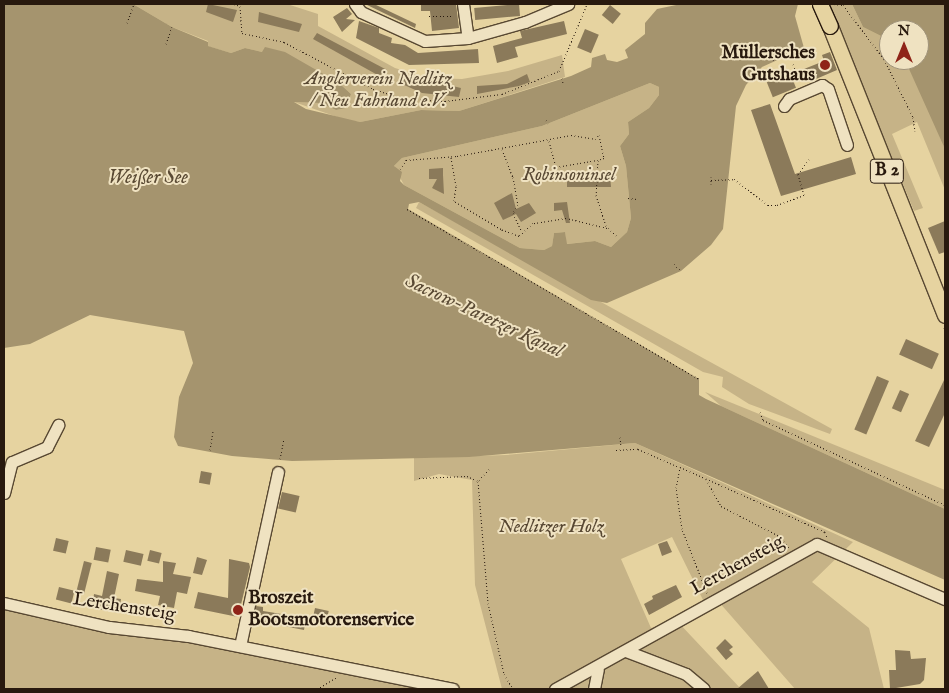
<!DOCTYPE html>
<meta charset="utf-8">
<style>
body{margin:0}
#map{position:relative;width:949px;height:693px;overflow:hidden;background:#e6d3a0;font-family:"IM FELL English",serif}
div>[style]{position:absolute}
.green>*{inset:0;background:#c6b387}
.water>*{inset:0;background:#a5946e}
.building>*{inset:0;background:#8b7a5a;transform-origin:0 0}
.path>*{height:1px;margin-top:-0.5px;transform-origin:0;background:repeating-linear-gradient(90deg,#28190e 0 1px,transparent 0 3.5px)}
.roads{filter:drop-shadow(1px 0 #584832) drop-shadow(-1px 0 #584832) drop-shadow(0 1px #584832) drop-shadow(0 -1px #584832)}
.minor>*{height:11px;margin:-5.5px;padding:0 5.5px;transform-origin:5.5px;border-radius:5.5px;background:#efe2c1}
.major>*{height:15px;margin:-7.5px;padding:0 7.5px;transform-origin:7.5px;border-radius:7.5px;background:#e6d3a0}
.bridges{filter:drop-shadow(1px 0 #28190e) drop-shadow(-1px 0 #28190e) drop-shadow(0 1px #28190e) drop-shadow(0 -1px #28190e)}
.major-bridge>*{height:15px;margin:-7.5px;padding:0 7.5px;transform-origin:7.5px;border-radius:7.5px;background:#e6d3a0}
.dots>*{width:14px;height:14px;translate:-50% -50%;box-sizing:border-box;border:2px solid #efe2c1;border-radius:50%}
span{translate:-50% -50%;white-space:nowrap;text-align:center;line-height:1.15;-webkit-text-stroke:4px #efe2c1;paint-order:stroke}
.shield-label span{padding:1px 4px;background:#efe2c1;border:1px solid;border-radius:4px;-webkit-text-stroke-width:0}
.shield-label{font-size:18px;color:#28190e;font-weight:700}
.poi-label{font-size:19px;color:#28190e;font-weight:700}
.right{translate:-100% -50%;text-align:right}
.left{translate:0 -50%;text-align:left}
.park-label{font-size:19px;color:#574732;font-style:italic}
.street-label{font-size:19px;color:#28190e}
.water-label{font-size:20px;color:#5a4a34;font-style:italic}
.frame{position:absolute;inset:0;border:5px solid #28190e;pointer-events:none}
.north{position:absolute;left:879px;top:20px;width:50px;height:50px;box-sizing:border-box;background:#efe2c1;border:1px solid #9f9279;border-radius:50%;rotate:0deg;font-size:14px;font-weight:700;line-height:20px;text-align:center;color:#28190e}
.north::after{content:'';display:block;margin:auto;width:18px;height:22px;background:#8f2418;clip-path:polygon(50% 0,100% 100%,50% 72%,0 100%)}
</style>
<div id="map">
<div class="green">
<i style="clip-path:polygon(133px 4px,287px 4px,318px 14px,318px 26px,395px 68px,428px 78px,462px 79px,508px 71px,562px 55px,565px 77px,459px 111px,421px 110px,360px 122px,346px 120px,294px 102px,320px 103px,336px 110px,348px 108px,351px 94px,339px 83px,262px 52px,245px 48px,231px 53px,207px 46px,208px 41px,172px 27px)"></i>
<i style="clip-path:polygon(829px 4px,852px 4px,863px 27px,889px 40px,889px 60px,905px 60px,931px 111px,945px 149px,945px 190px,917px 122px,892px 134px,923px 208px,914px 211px)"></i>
<i style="clip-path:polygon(650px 83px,659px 87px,659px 95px,649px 108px,628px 122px,629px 134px,620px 146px,626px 166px,631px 218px,627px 232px,611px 247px,595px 241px,566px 244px,565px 232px,554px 233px,552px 246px,544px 250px,520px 248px,404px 185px,394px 166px,402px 158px,542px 126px)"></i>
<i style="clip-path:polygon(419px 202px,832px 429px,830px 434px,749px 404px,722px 387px,723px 377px,703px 372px,416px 208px)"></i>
<i style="clip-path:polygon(705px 392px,945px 490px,945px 509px,721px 406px)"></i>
<i style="clip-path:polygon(635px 443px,853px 542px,812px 582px,869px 628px,884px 689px,795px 689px,718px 601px,704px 602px,672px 537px,621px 559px,651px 628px,677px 621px,741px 689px,502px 689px,475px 585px,472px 480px,439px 474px,414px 481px,414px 458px,506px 455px)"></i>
<i style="clip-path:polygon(4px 608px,113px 633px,253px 650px,421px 689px,4px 689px)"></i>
</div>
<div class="water">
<i style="clip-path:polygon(evenodd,4px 4px,133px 4px,172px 27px,208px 42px,208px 46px,231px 53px,245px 48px,262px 52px,265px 47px,285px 52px,339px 83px,351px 94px,347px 108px,336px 110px,320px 103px,294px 102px,306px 109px,360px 122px,421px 110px,459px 111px,571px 76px,591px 67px,592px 58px,605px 54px,607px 60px,617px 62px,628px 58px,625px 50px,645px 34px,645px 23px,657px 9px,681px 4px,798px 4px,795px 16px,804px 48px,762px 67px,746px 85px,736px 106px,723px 229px,711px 245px,681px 271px,607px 303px,591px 300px,419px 202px,409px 204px,408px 209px,699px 379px,699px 395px,706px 399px,945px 509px,945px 580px,635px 443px,469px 457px,292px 461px,232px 456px,178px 446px,174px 437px,179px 397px,193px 363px,184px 331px,90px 315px,30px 344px,4px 348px,4px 4px,650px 83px,659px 87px,659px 95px,649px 108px,628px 122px,629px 134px,620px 146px,626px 166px,631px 218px,627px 232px,611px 247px,595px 241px,567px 244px,565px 232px,554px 233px,552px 246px,544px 250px,520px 248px,404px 185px,400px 181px,402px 172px,394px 166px,402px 158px,542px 126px,650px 83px)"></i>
<i style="clip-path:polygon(852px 4px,945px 4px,945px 149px,905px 60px,919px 60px,919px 30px,889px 30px,889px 40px,863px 27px)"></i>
</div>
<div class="building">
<i style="clip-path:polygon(208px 4px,237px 10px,233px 22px,206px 12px)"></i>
<i style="clip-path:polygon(365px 4px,374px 4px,416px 24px,415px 28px)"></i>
<i style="clip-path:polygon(421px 4px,456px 4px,459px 28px,432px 31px,430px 11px,421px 11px)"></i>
<i style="left:519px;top:4px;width:12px;height:45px;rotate:85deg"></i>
<i style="left:610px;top:5px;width:14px;height:13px;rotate:39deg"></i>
<i style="clip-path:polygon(347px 8px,352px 14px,346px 19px,355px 20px,342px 32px,333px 17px)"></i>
<i style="clip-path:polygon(259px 12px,302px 24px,299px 32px,258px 22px)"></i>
<i style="clip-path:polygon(359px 21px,379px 28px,379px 33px,392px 38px,391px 43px,405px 45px,418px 53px,478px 49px,479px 63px,409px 65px,356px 38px)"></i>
<i style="clip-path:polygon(564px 21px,567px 34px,515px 47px,518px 57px,497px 63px,493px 46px,522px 38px,520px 31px)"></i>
<i style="left:585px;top:29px;width:15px;height:20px;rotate:23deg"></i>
<i style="clip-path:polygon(317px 33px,387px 70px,383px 78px,313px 39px)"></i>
<i style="clip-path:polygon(830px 52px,837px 70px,809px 82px,804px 69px,824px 61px,822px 55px)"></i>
<i style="left:790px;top:73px;width:16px;height:25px;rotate:68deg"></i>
<i style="clip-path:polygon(527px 74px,530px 82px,519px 86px,477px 94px,477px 86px,507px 84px)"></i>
<i style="clip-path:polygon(405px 75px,461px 88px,459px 97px,422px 93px,402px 84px)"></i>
<i style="clip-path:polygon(770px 104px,795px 174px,851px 157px,856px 174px,781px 196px,751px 110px)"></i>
<i style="clip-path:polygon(443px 168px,443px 175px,444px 194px,432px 188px,437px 179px,429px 179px,429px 169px)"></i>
<i style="clip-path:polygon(610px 174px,611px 187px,567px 187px,567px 177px)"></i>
<i style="clip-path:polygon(512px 193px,516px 209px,529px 203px,536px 213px,521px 222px,516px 214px,503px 220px,494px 203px)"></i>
<i style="clip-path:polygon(567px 202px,570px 223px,566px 223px,562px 210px,554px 211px,554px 203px)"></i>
<i style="clip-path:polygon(945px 221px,945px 252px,939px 254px,928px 228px)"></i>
<i style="left:906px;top:339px;width:36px;height:17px;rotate:24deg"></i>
<i style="left:877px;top:376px;width:13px;height:58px;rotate:23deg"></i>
<i style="clip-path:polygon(945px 378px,945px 413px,929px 447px,915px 441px)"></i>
<i style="left:900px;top:390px;width:10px;height:20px;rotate:24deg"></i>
<i style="left:201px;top:471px;width:11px;height:12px;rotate:10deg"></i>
<i style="left:282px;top:492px;width:18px;height:17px;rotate:13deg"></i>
<i style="left:56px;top:538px;width:13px;height:13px;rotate:13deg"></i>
<i style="clip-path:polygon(667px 541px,672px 552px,662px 556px,658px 544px)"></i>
<i style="left:96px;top:547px;width:15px;height:13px;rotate:11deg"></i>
<i style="left:126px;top:550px;width:18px;height:12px;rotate:13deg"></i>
<i style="left:150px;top:550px;width:12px;height:11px;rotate:14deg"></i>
<i style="clip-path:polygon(197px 557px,207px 560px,202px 575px,193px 573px)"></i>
<i style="clip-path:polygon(229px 559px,249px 563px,250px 567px,238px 617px,194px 608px,198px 592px,228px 598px)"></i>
<i style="left:84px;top:561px;width:8px;height:32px;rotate:14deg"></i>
<i style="clip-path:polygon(163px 561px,176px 563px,173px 574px,191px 577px,187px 594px,177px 592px,174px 608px,158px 605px,160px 596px,135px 591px,137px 579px,163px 582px)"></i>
<i style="clip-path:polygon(107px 571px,119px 574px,114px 598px,121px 599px,119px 613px,92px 608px,94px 594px,102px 596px)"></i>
<i style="clip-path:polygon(676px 585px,682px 597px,649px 615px,644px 604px,653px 599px,652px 596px)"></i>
<i style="left:59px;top:587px;width:16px;height:13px;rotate:14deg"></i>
<i style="clip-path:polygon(256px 606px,263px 607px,263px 611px,306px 618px,304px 630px,253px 620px)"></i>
<i style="left:315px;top:608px;width:14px;height:13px;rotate:12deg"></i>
<i style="clip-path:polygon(725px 639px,733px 647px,729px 650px,733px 654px,726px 660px,716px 648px)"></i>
<i style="clip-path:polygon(895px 650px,910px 651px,911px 659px,926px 658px,924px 680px,920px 684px,890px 689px,889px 670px,896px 670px)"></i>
<i style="clip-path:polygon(758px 671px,769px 689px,737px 689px)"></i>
</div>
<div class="path">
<i style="left:234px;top:4px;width:6px;rotate:18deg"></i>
<i style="left:240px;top:6px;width:27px;rotate:86deg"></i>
<i style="left:242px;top:33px;width:43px;rotate:12.1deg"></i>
<i style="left:284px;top:42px;width:101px;rotate:27.8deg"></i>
<i style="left:373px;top:89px;width:34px;rotate:17deg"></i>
<i style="left:406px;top:99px;width:39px;rotate:3deg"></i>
<i style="left:445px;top:101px;width:57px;rotate:-7deg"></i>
<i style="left:502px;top:94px;width:61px;rotate:-22deg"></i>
<i style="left:559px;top:71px;width:73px;rotate:-67.3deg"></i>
<i style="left:834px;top:4px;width:9px;rotate:6deg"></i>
<i style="left:843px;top:5px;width:68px;rotate:52.8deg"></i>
<i style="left:884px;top:59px;width:65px;rotate:63.4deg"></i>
<i style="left:913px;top:117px;width:14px;rotate:82deg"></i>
<i style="left:429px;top:16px;width:24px"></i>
<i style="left:127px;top:23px;width:20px;rotate:-70deg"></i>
<i style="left:166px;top:44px;width:18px;rotate:-71deg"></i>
<i style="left:787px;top:49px;width:7px;rotate:63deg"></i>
<i style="left:772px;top:56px;width:6px;rotate:72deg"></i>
<i style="left:793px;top:64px;width:20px;rotate:66deg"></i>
<i style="left:754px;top:66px;width:7px;rotate:45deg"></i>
<i style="left:562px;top:78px;width:5px;rotate:79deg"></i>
<i style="left:744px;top:78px;width:6px;rotate:45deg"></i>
<i style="left:546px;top:120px;width:4px;rotate:63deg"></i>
<i style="left:549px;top:141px;width:27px;rotate:75deg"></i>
<i style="left:556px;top:167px;width:42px;rotate:-9.7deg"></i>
<i style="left:502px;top:149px;width:30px;rotate:69deg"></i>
<i style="left:513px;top:177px;width:28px;rotate:80deg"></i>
<i style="left:518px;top:205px;width:9px;rotate:122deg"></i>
<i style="left:513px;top:213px;width:19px;rotate:65deg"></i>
<i style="left:400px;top:169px;width:11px;rotate:-56deg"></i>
<i style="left:406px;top:160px;width:51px;rotate:-4.5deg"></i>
<i style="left:457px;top:156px;width:116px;rotate:-10.4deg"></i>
<i style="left:571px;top:135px;width:24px;rotate:9deg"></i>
<i style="left:595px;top:139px;width:6px;rotate:-45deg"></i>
<i style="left:599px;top:135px;width:24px;rotate:78deg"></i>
<i style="left:604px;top:158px;width:6px;rotate:162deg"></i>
<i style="left:598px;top:160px;width:35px;rotate:93deg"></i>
<i style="left:596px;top:195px;width:35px;rotate:72deg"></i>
<i style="left:607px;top:228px;width:42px;rotate:-166.3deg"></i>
<i style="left:566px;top:218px;width:33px;rotate:171deg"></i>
<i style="left:533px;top:223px;width:19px;rotate:137deg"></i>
<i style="left:519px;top:236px;width:19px;rotate:-159deg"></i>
<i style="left:501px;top:229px;width:55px;rotate:-149.2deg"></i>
<i style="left:454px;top:201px;width:15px;rotate:-82deg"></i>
<i style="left:456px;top:186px;width:29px;rotate:-100deg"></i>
<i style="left:711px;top:177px;width:7px;rotate:90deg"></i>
<i style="left:711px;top:180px;width:23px;rotate:-2deg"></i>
<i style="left:734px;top:179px;width:43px;rotate:37.4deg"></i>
<i style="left:768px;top:205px;width:9px"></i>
<i style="left:777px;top:205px;width:29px;rotate:-20deg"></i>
<i style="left:804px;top:195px;width:22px;rotate:-106deg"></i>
<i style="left:798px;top:174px;width:20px;rotate:-53deg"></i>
<i style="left:628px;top:198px;width:9px;rotate:6deg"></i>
<i style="left:407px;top:209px;width:338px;rotate:30.2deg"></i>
<i style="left:608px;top:228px;width:12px;rotate:42deg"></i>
<i style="left:674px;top:264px;width:10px;rotate:45deg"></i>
<i style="left:944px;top:327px;width:4px;rotate:76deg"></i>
<i style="left:760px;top:412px;width:9px;rotate:69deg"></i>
<i style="left:763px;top:420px;width:201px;rotate:25deg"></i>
<i style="left:620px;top:437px;width:9px;rotate:84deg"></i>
<i style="left:210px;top:450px;width:20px;rotate:-81deg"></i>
<i style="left:616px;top:450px;width:22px;rotate:-3deg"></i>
<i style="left:638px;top:449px;width:45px;rotate:23.7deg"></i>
<i style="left:280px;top:459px;width:20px;rotate:-79deg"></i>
<i style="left:419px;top:478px;width:48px;rotate:-2.4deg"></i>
<i style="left:467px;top:476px;width:12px;rotate:24deg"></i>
<i style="left:478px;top:481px;width:122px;rotate:85.3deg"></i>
<i style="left:488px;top:603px;width:73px;rotate:77.3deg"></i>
<i style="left:504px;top:674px;width:17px;rotate:59deg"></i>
<i style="left:706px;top:479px;width:31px;rotate:61deg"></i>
<i style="left:721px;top:506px;width:65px;rotate:27.3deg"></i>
<i style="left:779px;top:536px;width:15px;rotate:48deg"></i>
<i style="left:479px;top:480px;width:16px;rotate:-47deg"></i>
<i style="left:707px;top:593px;width:69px;rotate:-111.3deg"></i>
<i style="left:682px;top:529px;width:41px;rotate:-98.3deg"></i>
<i style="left:676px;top:488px;width:21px;rotate:-79deg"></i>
<i style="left:680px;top:467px;width:159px;rotate:24.1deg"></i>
<i style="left:825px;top:532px;width:5px;rotate:68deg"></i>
<i style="left:317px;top:689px;width:23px;rotate:-31deg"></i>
</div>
<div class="roads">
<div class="minor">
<i style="left:355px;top:4px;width:10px;rotate:53deg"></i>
<i style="left:361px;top:12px;width:70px;rotate:24.4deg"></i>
<i style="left:425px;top:41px;width:43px;rotate:-4deg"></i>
<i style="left:468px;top:38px;width:59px;rotate:-15.7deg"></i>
<i style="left:525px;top:22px;width:47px;rotate:-22.7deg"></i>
<i style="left:463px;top:4px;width:34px;rotate:82deg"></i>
<i style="left:784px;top:106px;width:9px;rotate:-54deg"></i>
<i style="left:789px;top:99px;width:36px;rotate:-23deg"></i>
<i style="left:822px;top:85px;width:7px;rotate:34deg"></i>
<i style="left:828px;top:89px;width:59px;rotate:71.3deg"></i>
<i style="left:4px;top:493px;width:32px;rotate:-76deg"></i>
<i style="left:12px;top:462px;width:38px;rotate:-23deg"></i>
<i style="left:47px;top:447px;width:25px;rotate:-63deg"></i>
<i style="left:4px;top:603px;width:108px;rotate:12.9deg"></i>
<i style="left:109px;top:627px;width:80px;rotate:6.5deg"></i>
<i style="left:188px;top:636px;width:270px;rotate:11.3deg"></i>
<i style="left:240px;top:646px;width:178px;rotate:-77.7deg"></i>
<i style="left:626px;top:651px;width:64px;rotate:21deg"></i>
<i style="left:686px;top:674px;width:23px;rotate:40deg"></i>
<i style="left:555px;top:689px;width:299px;rotate:-29deg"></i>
<i style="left:817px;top:544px;width:139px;rotate:23.3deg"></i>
<i style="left:594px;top:689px;width:20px;rotate:-79deg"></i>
</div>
<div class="major">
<i style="left:830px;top:26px;width:311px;rotate:68.3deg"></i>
</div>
</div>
<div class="bridges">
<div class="major-bridge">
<i style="left:820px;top:4px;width:24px;rotate:66deg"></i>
</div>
</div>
<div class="dots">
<i style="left:825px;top:65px;background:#8f2418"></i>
<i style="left:238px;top:610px;background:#8f2418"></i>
</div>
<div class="shield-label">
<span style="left:887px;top:171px">B 2</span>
</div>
<div class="poi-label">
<span class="right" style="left:815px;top:65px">Müllersches<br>Gutshaus</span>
<span class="left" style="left:248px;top:610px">Broszeit<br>Bootsmotorenservice</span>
</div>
<div class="park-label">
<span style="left:378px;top:91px">Anglerverein Nedlitz<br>/ Neu Fahrland e.V.</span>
<span style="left:569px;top:176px">Robinsoninsel</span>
<span style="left:551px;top:528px">Nedlitzer Holz</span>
</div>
<div class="street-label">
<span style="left:738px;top:566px;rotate:-29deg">Lerchensteig</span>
<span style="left:124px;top:608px;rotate:9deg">Lerchensteig</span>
</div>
<div class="water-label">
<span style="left:148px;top:177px">Weißer See</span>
<span style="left:484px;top:316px;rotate:25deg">Sacrow-Paretzer Kanal</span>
</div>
<div class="frame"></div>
<div class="north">N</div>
</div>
